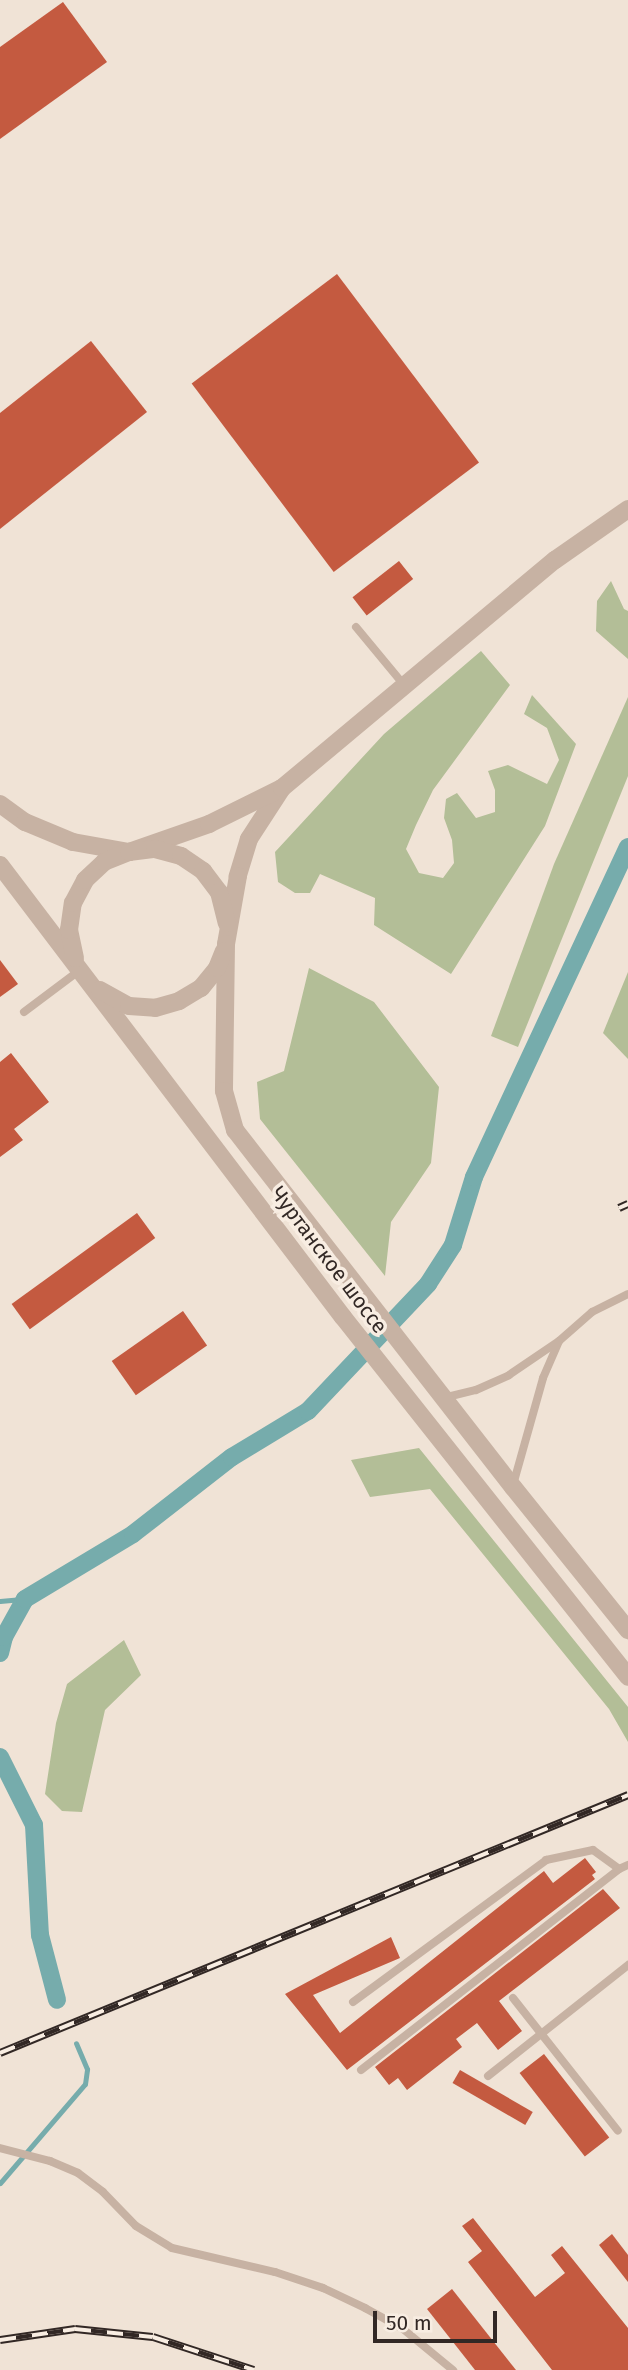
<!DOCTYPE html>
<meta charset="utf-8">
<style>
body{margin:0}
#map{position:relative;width:628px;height:2370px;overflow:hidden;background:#f0e3d6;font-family:"Fira Sans",sans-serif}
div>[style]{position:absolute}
.green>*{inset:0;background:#b3be97}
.stream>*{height:5px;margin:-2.5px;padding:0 2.5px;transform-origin:2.5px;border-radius:2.5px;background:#76acac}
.canal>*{height:18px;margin:-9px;padding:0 9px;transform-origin:9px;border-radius:9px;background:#76acac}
.building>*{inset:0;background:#c45a40;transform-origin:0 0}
.service>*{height:8px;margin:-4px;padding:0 4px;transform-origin:4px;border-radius:4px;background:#c7b2a3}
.tertiary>*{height:18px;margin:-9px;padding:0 9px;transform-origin:9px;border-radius:9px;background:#c7b2a3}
.rail>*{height:8px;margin-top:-4px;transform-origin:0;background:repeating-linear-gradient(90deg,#f8ede2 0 16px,#322825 0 32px);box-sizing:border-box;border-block:2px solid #322825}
span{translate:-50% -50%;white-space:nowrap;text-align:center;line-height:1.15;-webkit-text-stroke:7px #f8ede2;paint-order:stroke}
.street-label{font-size:21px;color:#322825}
.scale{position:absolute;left:373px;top:2311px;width:124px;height:32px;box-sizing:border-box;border:4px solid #322825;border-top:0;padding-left:9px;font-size:21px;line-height:24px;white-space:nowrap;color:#322825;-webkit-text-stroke:5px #f8ede2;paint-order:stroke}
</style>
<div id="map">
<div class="green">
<i style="clip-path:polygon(611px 581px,624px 609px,628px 611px,628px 659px,596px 631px,597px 601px)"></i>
<i style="clip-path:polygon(481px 651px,510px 685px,433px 790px,416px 825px,406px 849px,419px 873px,443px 878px,454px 863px,452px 840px,444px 818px,446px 799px,457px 793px,476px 818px,495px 812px,495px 790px,488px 771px,508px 765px,547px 784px,559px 760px,547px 728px,524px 714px,532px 695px,576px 744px,545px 826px,451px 974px,374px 925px,375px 898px,320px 874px,310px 893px,295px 893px,278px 882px,275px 852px,384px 734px)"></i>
<i style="clip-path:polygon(628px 697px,628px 776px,518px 1047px,491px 1036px,554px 864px)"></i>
<i style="clip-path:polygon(309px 968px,374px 1002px,439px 1087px,431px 1163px,391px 1222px,385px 1276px,260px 1119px,257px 1082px,284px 1071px)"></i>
<i style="clip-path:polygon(628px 972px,628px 1059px,603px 1033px)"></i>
<i style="clip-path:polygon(419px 1448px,628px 1707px,628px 1742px,609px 1709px,430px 1489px,370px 1497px,351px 1460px)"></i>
<i style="clip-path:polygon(124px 1640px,141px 1675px,105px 1710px,82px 1812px,62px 1811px,45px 1794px,56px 1723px,67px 1684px)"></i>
</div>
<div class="stream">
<i style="left:0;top:1601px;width:25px;rotate:-5deg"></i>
<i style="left:0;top:2183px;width:130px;rotate:-49.4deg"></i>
<i style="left:85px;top:2084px;width:15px;rotate:-82deg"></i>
<i style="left:87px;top:2069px;width:28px;rotate:-113deg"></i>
</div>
<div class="canal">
<i style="left:0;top:1653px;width:16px;rotate:-76deg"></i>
<i style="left:4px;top:1637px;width:43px;rotate:-61.1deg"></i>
<i style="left:25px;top:1599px;width:126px;rotate:-31deg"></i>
<i style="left:133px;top:1534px;width:125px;rotate:-37.9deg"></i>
<i style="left:232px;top:1457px;width:89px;rotate:-31.2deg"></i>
<i style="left:308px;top:1411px;width:175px;rotate:-46.6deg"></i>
<i style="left:428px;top:1284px;width:46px;rotate:-57.3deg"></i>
<i style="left:453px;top:1245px;width:71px;rotate:-72.8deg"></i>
<i style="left:474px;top:1177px;width:364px;rotate:-65deg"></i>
<i style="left:0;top:1757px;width:76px;rotate:63.4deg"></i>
<i style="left:34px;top:1825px;width:110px;rotate:86.9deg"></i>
<i style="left:40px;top:1935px;width:67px;rotate:75.3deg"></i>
</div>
<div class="building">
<i style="clip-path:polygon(63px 2px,107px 62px,0 139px,0 47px)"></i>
<i style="left:337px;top:274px;width:236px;height:182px;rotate:53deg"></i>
<i style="clip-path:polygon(91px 341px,147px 412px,0 529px,0 413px)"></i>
<i style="left:399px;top:561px;width:23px;height:59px;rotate:52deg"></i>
<i style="clip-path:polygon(0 960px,18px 984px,0 997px)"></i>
<i style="clip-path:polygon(11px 1053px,49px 1102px,14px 1129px,23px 1140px,0 1157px,0 1062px)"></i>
<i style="left:137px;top:1213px;width:31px;height:155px;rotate:54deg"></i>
<i style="left:183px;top:1311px;width:42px;height:87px;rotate:55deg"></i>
<i style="clip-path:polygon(585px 1858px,596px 1872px,592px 1875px,595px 1879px,347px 2070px,285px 1994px,391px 1937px,400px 1958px,313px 1995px,340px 2033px,544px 1871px,553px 1883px)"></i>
<i style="clip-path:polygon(603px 1889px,620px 1908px,499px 2001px,522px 2031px,498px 2050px,477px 2023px,456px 2039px,462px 2047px,407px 2090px,398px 2078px,389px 2085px,375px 2067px)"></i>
<i style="left:544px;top:2054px;width:106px;height:31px;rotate:52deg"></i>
<i style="left:460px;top:2070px;width:84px;height:15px;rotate:30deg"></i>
<i style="clip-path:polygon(473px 2218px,535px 2297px,565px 2273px,551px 2255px,562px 2246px,628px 2328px,628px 2370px,552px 2370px,468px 2262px,482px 2251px,462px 2226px)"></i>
<i style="clip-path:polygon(612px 2234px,628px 2255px,628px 2282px,599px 2245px)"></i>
<i style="clip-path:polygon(452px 2289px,516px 2370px,475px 2370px,427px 2309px)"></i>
</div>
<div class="service">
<i style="left:356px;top:627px;width:75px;rotate:50.4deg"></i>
<i style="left:24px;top:1012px;width:70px;rotate:-36.9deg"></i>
<i style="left:443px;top:1398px;width:34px;rotate:-14deg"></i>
<i style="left:476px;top:1390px;width:36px;rotate:-24deg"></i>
<i style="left:509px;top:1375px;width:60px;rotate:-34.2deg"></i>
<i style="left:559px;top:1341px;width:44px;rotate:-41.3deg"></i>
<i style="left:592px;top:1312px;width:40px;rotate:-26.6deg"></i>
<i style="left:513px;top:1485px;width:111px;rotate:-74.3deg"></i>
<i style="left:543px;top:1378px;width:40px;rotate:-66.6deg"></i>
<i style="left:513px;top:1998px;width:169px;rotate:51.7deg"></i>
<i style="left:353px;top:2002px;width:240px;rotate:-36.3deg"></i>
<i style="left:546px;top:1860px;width:48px;rotate:-12deg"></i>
<i style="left:593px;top:1850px;width:32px;rotate:36deg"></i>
<i style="left:619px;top:1869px;width:10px;rotate:-24deg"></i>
<i style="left:361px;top:2070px;width:327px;rotate:-37.9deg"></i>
<i style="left:488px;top:2076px;width:179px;rotate:-38.4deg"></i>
<i style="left:0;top:2148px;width:52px;rotate:14.6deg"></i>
<i style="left:50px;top:2161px;width:30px;rotate:23deg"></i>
<i style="left:78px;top:2173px;width:31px;rotate:37deg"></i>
<i style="left:103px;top:2192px;width:47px;rotate:45.9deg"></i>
<i style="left:136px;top:2226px;width:42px;rotate:31.4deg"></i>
<i style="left:172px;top:2248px;width:106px;rotate:13.1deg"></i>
<i style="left:275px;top:2272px;width:51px;rotate:18.4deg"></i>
<i style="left:323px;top:2288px;width:47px;rotate:25.5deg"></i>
<i style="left:365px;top:2308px;width:43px;rotate:28.9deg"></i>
<i style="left:403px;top:2329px;width:65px;rotate:39.4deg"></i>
</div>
<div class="tertiary">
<i style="left:282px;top:788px;width:61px;rotate:122.9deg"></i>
<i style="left:249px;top:839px;width:39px;rotate:107deg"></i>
<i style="left:238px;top:876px;width:69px;rotate:100deg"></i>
<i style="left:226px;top:944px;width:147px;rotate:90.8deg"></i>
<i style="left:224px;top:1091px;width:41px;rotate:74.2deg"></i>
<i style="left:235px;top:1130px;width:452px;rotate:52.1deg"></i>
<i style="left:513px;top:1487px;width:184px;rotate:51.2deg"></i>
<i style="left:0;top:804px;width:31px;rotate:36deg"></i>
<i style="left:25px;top:822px;width:52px;rotate:22.6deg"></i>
<i style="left:73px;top:842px;width:57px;rotate:10.1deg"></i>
<i style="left:129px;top:852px;width:85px;rotate:-19.3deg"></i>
<i style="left:209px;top:824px;width:81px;rotate:-26.3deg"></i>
<i style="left:282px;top:788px;width:356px;rotate:-39.9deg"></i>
<i style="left:555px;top:560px;width:89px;rotate:-34.9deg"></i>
<i style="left:0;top:865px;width:567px;rotate:52.81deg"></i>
<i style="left:343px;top:1317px;width:459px;rotate:51.6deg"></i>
<i style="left:75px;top:958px;width:29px;rotate:-102deg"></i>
<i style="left:69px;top:930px;width:27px;rotate:-82deg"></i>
<i style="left:73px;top:903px;width:26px;rotate:-62deg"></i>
<i style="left:85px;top:880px;width:26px;rotate:-43deg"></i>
<i style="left:104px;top:862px;width:27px;rotate:-22deg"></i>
<i style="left:129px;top:852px;width:26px;rotate:-7deg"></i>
<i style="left:155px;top:849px;width:27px;rotate:15deg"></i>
<i style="left:181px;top:856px;width:27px;rotate:34deg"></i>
<i style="left:203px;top:871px;width:26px;rotate:53deg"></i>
<i style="left:219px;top:892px;width:32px;rotate:76deg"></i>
<i style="left:100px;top:990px;width:33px;rotate:29deg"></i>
<i style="left:129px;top:1006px;width:26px;rotate:4deg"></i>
<i style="left:155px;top:1008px;width:25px;rotate:-16deg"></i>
<i style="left:179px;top:1001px;width:26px;rotate:-31deg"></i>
<i style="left:201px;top:988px;width:26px;rotate:-51deg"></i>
<i style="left:217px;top:968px;width:18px;rotate:-68deg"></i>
</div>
<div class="rail">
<i style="left:619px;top:1208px;width:10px;rotate:-24deg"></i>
<i style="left:0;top:2053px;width:679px;rotate:-22.33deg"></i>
<i style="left:0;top:2340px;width:76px;rotate:-8.3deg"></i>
<i style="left:75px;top:2329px;width:78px;rotate:5.9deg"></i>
<i style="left:153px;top:2337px;width:106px;rotate:18.1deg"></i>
</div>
<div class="street-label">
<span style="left:329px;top:1260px;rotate:53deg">Чуртанское шоссе</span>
</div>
<div class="scale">50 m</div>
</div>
